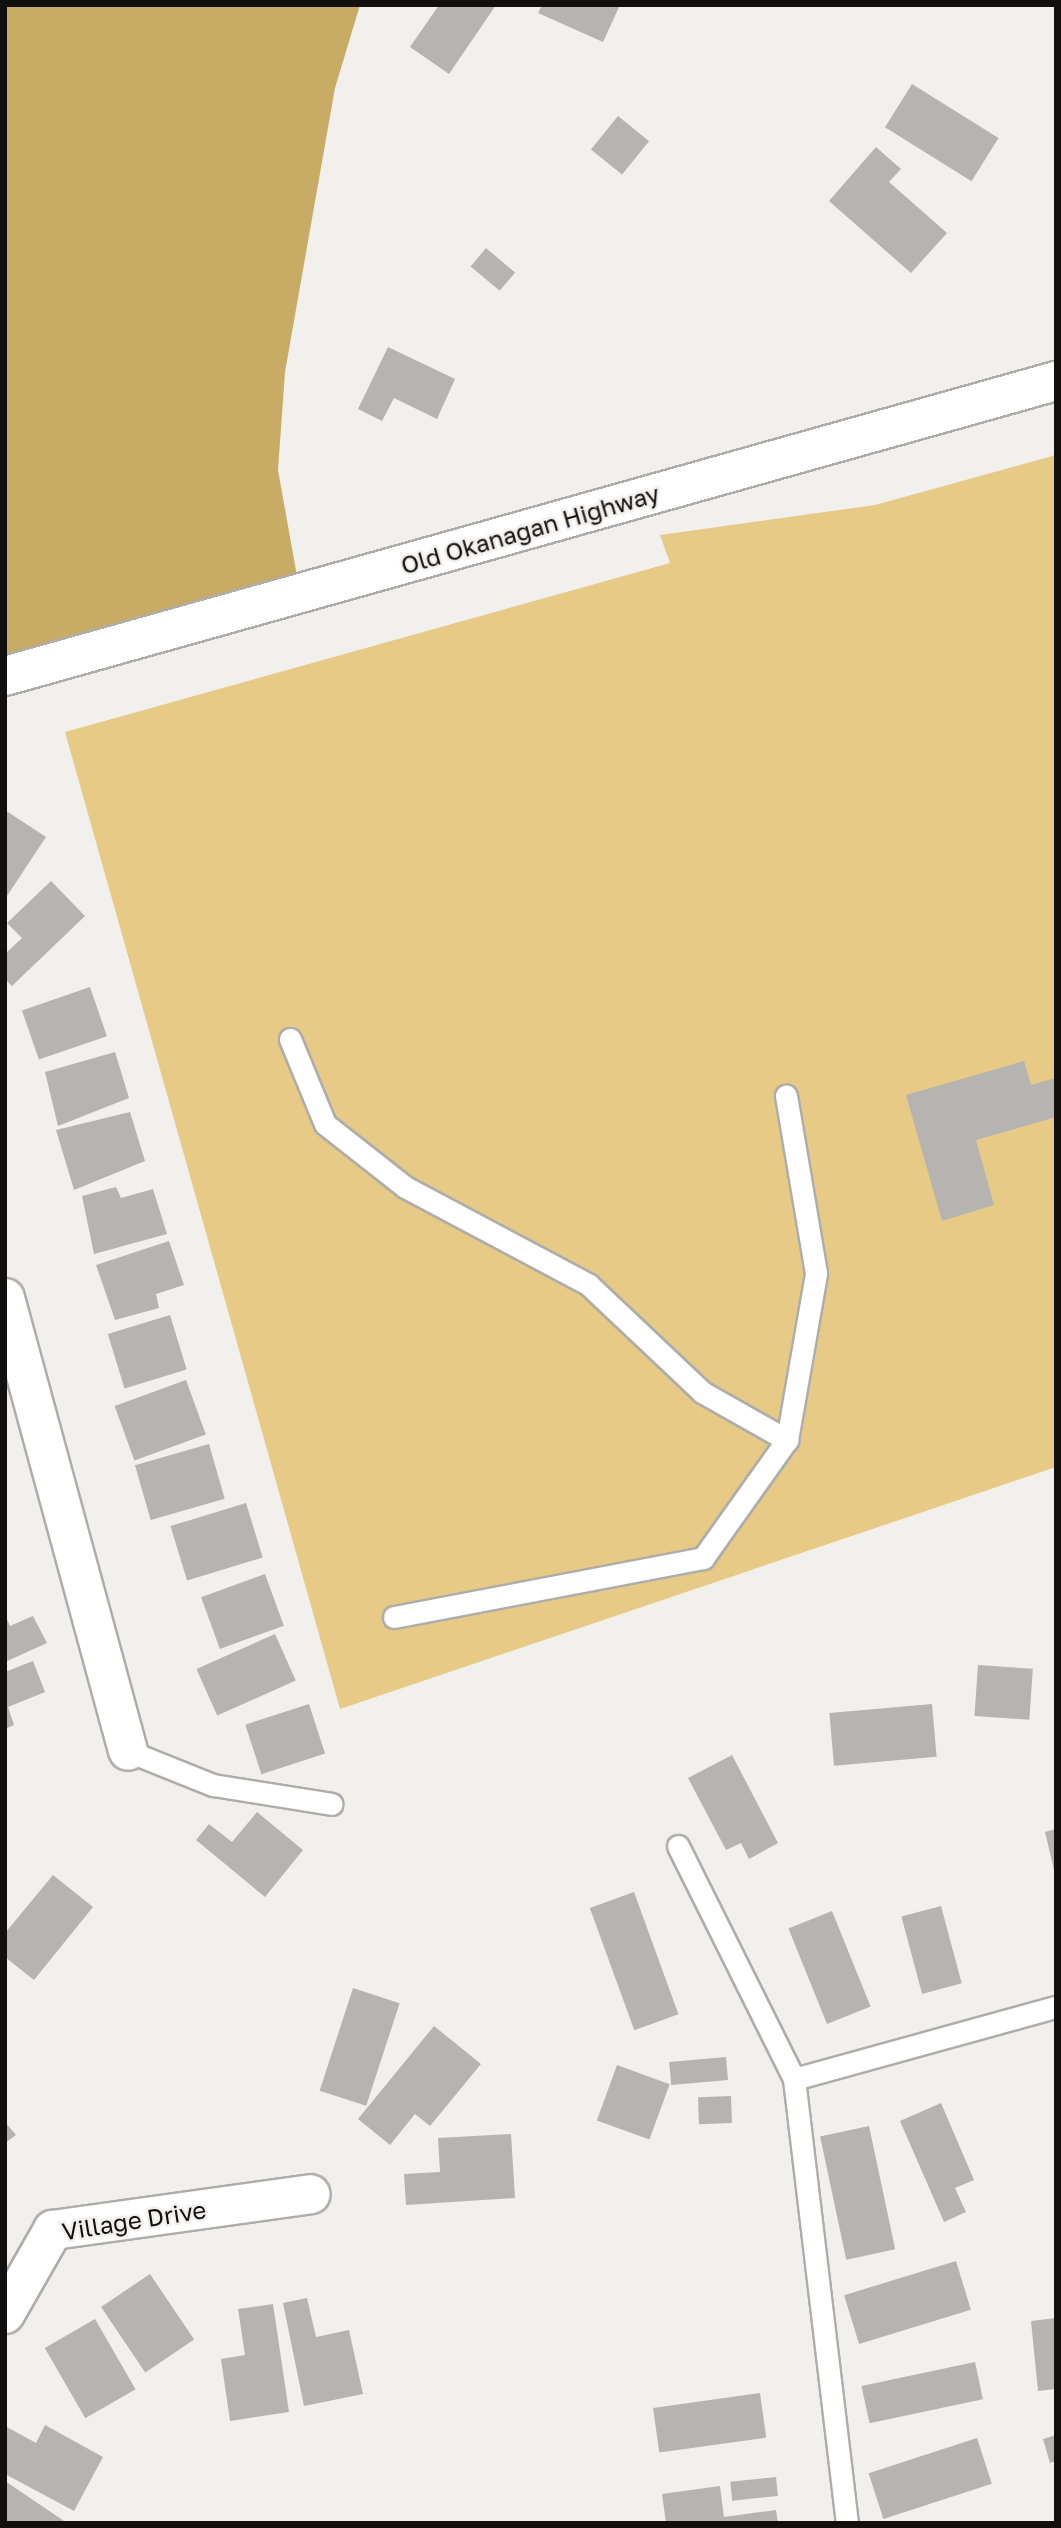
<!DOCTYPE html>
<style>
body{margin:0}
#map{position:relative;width:1061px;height:2528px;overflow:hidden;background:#f2f0ed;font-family:"Golos Text",sans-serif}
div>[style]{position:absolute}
.green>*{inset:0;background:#e7ca85}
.forest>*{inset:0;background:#c8ab64}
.building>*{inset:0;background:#b5b4b0;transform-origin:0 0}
.roads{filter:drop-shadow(2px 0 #aeada9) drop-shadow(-2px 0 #aeada9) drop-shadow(0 2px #aeada9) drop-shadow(0 -2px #aeada9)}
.lane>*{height:21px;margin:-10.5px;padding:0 10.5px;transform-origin:10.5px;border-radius:10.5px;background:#fff}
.street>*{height:38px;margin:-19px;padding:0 19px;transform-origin:19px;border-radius:19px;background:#fff}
.secondary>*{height:38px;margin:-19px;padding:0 19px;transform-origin:19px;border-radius:19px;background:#fff}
span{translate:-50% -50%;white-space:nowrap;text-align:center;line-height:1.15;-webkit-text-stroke:5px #f2f0ed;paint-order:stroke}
.street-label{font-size:24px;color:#11100f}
.frame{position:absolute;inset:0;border:7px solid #11100f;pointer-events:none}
</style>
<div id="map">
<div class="green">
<i style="clip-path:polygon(1056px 455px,1056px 1467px,340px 1709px,65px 732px,670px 563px,660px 535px,875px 505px)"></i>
</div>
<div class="forest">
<i style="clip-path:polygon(5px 5px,360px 5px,335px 88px,285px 372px,278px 470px,300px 593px,5px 689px)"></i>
</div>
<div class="building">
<i style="clip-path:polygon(439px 5px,496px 5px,449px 74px,410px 47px)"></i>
<i style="clip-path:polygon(542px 5px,620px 5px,603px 42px,538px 13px)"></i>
<i style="left:912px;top:84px;width:102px;height:51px;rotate:32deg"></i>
<i style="left:618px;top:116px;width:40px;height:43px;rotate:39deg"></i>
<i style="clip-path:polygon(876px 147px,901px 169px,889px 182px,947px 233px,911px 273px,829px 201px)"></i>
<i style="left:486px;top:248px;width:38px;height:24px;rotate:40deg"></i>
<i style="clip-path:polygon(388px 347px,455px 379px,437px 419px,394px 398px,382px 421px,358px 409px)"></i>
<i style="clip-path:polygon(5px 810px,46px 837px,5px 899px)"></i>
<i style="clip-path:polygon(51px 881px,85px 916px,12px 986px,5px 979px,5px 954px,22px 938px,7px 923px)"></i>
<i style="left:90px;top:987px;width:52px;height:72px;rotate:71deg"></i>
<i style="clip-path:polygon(115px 1052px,129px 1098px,58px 1126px,45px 1072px)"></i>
<i style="clip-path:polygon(1024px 1061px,1031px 1085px,1056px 1078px,1056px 1117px,976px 1140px,994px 1205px,942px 1221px,906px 1095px)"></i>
<i style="clip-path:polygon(130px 1112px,145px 1161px,74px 1190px,56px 1130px)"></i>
<i style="clip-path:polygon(116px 1187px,121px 1198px,153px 1189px,167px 1234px,94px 1254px,82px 1196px)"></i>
<i style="clip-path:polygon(169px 1241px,184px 1285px,156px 1294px,159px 1308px,115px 1320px,96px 1265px)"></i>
<i style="left:170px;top:1315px;width:57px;height:65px;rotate:73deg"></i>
<i style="left:186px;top:1380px;width:58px;height:76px;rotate:70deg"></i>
<i style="left:209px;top:1444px;width:57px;height:77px;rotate:74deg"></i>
<i style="left:246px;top:1503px;width:57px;height:79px;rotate:73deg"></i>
<i style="left:265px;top:1574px;width:55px;height:68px;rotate:70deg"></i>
<i style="clip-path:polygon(5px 1615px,10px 1626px,33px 1616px,47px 1643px,5px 1662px)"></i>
<i style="left:275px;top:1634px;width:51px;height:86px;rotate:66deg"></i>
<i style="clip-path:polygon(33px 1661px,45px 1692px,8px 1707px,14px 1725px,5px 1729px,5px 1672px)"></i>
<i style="left:978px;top:1665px;width:55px;height:51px;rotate:4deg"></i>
<i style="left:309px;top:1704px;width:52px;height:67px;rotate:72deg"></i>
<i style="left:932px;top:1704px;width:53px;height:103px;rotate:85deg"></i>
<i style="clip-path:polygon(732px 1755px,778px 1843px,749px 1859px,741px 1843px,726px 1850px,688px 1778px)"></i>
<i style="clip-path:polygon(257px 1812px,303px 1850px,265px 1897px,196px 1840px,209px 1824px,232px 1842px)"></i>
<i style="clip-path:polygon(1056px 1829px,1056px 1874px,1055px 1874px,1045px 1832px)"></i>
<i style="clip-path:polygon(53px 1875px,93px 1907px,34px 1980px,5px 1957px,5px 1933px)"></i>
<i style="left:634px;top:1892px;width:130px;height:47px;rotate:70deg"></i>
<i style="left:941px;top:1906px;width:80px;height:41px;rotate:75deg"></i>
<i style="left:832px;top:1911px;width:103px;height:47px;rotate:68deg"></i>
<i style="left:353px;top:1988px;width:49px;height:108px;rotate:18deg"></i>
<i style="clip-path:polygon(434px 2026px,481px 2064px,430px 2126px,415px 2114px,390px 2145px,358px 2119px)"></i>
<i style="left:726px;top:2057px;width:23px;height:57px;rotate:85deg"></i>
<i style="left:617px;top:2065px;width:56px;height:59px;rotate:20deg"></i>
<i style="left:731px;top:2096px;width:27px;height:33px;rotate:88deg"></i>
<i style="clip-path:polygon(941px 2103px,974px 2180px,955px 2188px,966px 2212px,944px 2222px,900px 2121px)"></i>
<i style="clip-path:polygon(5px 2122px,16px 2135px,5px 2143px)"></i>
<i style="left:869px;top:2126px;width:126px;height:50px;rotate:78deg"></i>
<i style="clip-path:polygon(511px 2134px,515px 2198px,406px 2205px,404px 2174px,440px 2172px,438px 2138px)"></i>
<i style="left:956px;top:2261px;width:51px;height:117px;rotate:73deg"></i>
<i style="left:150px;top:2274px;width:79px;height:59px;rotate:56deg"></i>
<i style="clip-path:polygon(307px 2298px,316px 2337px,349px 2330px,363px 2394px,304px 2406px,283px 2303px)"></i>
<i style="clip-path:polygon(273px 2304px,289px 2412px,230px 2421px,221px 2359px,245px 2355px,238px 2309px)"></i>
<i style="clip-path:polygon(1056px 2318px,1056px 2389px,1038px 2391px,1031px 2321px)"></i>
<i style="left:95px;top:2319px;width:81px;height:58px;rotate:60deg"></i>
<i style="left:975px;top:2362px;width:38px;height:116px;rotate:78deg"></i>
<i style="left:760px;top:2393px;width:45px;height:108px;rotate:82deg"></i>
<i style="clip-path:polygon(45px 2425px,103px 2457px,74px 2511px,5px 2474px,5px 2426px,36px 2443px)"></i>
<i style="clip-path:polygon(1056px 2435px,1056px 2461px,1050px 2463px,1043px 2439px)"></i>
<i style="left:977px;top:2438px;width:48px;height:114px;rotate:72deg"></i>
<i style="left:776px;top:2477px;width:19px;height:46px;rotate:84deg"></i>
<i style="clip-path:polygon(5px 2481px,67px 2523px,5px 2523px)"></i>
<i style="clip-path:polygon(720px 2486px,724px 2517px,776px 2510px,778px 2523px,666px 2523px,662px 2494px)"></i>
</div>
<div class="roads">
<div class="lane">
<i style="left:290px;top:1039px;width:92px;rotate:67.6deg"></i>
<i style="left:325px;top:1124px;width:102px;rotate:38.2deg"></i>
<i style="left:405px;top:1187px;width:208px;rotate:28deg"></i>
<i style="left:589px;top:1285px;width:156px;rotate:43.4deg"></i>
<i style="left:702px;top:1392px;width:98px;rotate:29.5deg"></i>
<i style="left:394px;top:1617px;width:315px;rotate:-10.8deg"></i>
<i style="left:703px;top:1558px;width:145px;rotate:-54.6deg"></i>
<i style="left:787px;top:1440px;width:169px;rotate:-80.1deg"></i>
<i style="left:816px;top:1273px;width:180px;rotate:-99.6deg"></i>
<i style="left:128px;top:1751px;width:92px;rotate:21.8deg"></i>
<i style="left:213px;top:1785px;width:120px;rotate:9.1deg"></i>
<i style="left:678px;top:1846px;width:260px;rotate:63.5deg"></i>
<i style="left:794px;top:2079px;width:447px;rotate:83.2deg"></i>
<i style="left:794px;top:2079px;width:272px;rotate:-15.4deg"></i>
</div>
<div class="street">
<i style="left:5px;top:1298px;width:469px;rotate:74.8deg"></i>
<i style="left:5px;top:2314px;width:97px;rotate:-60.3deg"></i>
<i style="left:53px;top:2230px;width:260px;rotate:-7.9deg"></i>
</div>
<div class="secondary">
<i style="left:5px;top:676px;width:1092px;rotate:-15.68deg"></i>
</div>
</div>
<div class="street-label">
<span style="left:530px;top:529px;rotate:-16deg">Old Okanagan Highway</span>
<span style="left:134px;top:2220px;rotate:-9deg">Village Drive</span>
</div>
<div class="frame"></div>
</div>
